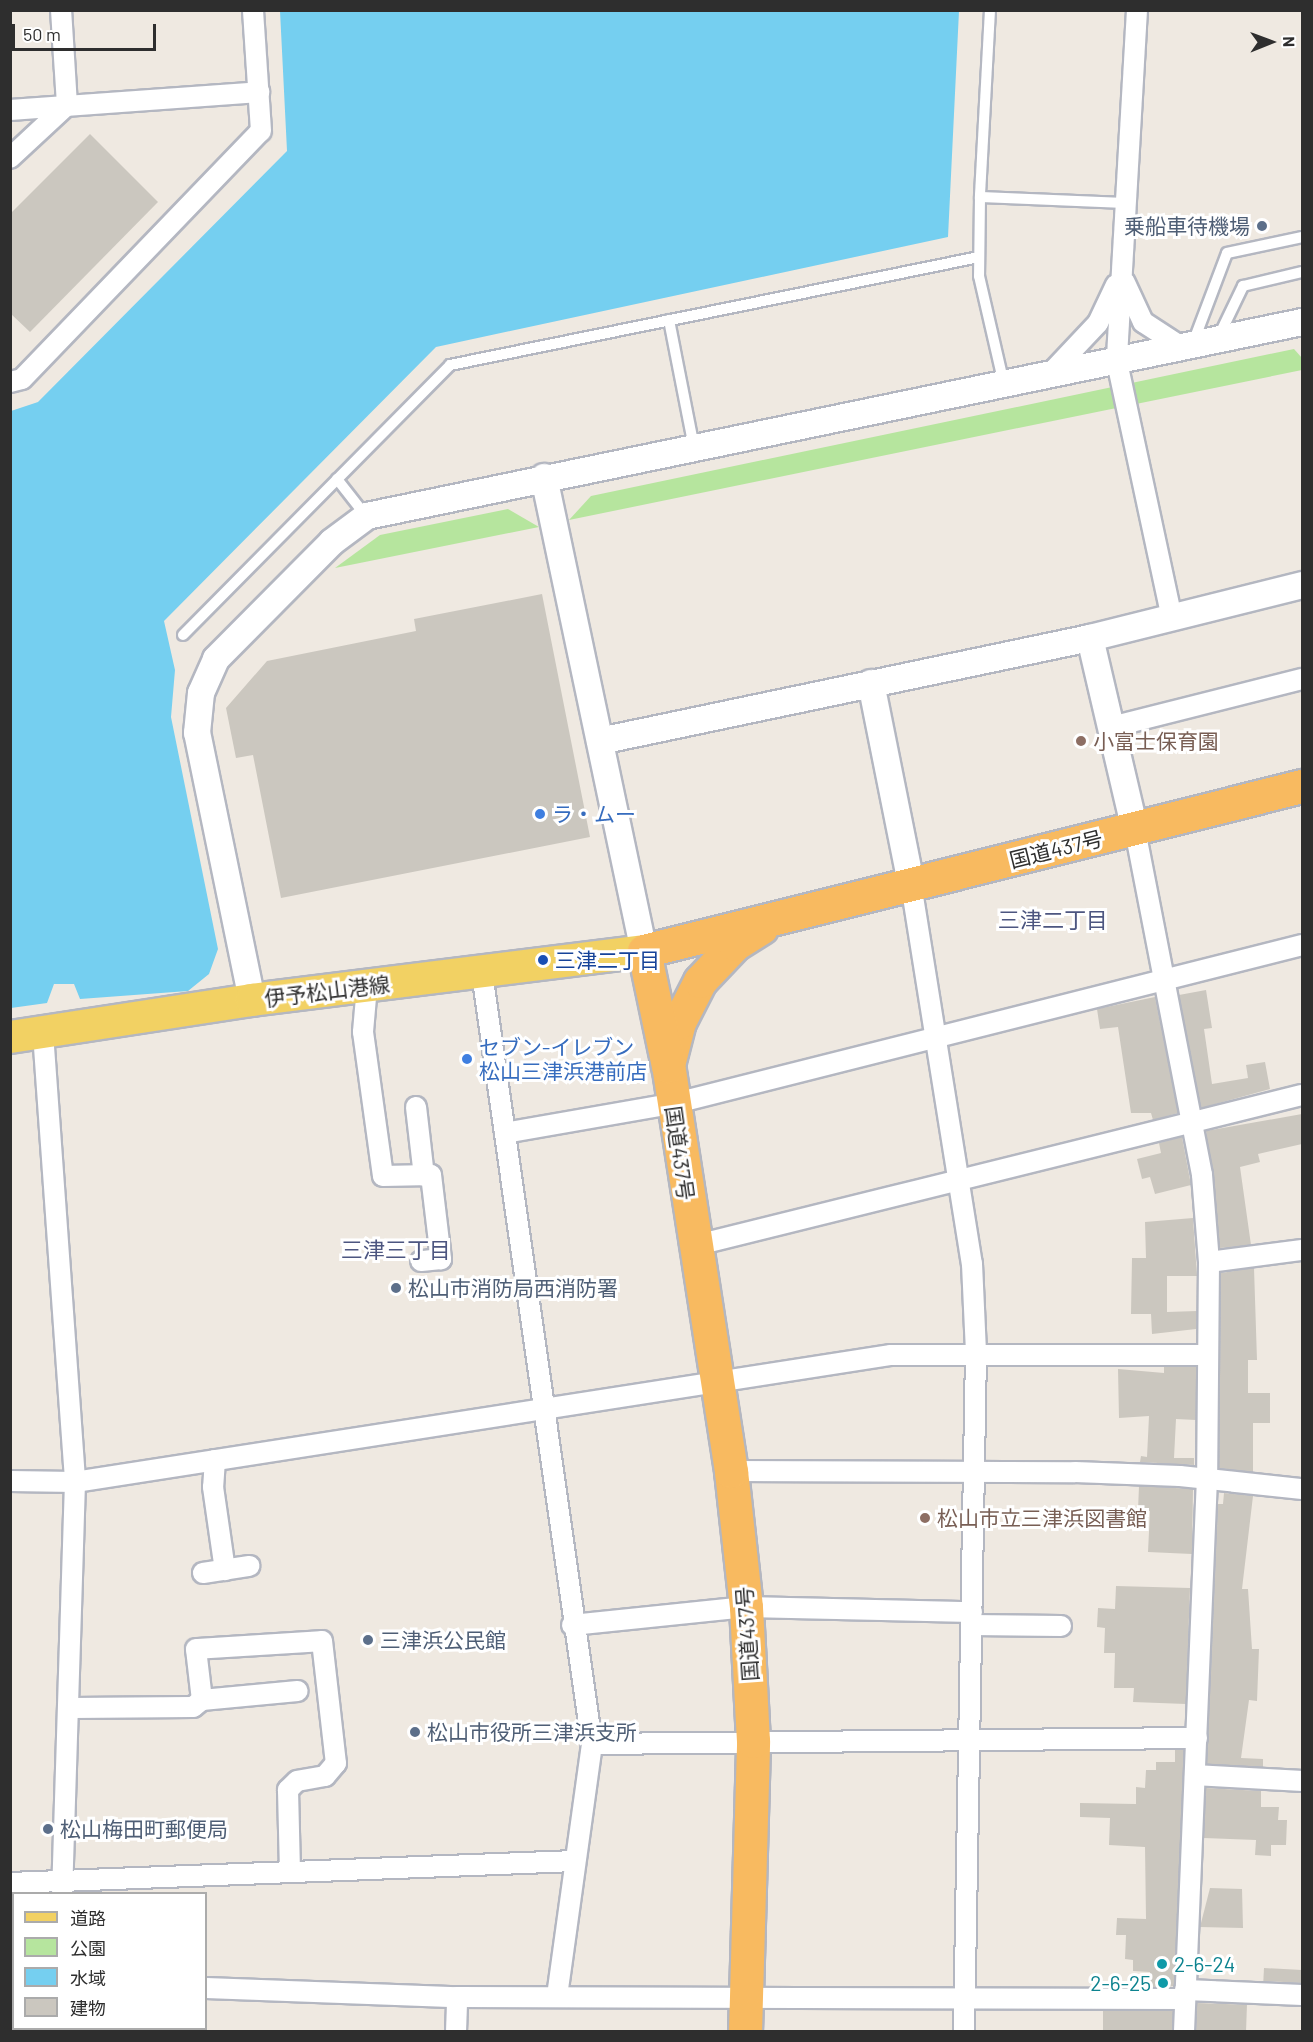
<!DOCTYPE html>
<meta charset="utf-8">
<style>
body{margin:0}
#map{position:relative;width:1313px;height:2042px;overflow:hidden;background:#efe9e1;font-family:Barlow,"Noto Sans JP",sans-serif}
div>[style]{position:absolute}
.green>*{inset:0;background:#b6e59e}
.water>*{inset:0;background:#75cff0}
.building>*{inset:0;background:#cbc7bf;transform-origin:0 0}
.roads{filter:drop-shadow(2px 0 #b4b7c1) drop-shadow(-2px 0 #b4b7c1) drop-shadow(0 2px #b4b7c1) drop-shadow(0 -2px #b4b7c1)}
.service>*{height:10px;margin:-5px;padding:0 5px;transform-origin:5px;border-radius:5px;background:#fff}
.minor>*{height:20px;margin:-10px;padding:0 10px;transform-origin:10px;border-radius:10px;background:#fff}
.tertiary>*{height:26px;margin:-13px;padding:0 13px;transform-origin:13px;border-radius:13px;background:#fff}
.primary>*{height:32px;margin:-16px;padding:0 16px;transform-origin:16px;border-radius:16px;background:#f2d163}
.trunk>*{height:33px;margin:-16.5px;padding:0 16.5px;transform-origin:16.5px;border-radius:16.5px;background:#f8ba60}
.dots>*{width:16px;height:16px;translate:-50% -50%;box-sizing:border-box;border:3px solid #fff;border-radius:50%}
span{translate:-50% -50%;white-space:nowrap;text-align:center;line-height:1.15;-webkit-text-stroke:6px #fff;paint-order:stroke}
.service-label{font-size:21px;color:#4e5e75}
.right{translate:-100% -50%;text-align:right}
.left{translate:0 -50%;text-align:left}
.education-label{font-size:21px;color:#785e54}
.shop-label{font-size:21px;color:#366cbe}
.street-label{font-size:21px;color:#2e2e2e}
.transit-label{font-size:21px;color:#164399}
.culture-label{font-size:21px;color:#0d838f}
.neighbourhood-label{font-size:22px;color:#4d5680}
.frame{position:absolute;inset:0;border:12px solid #2e2e2e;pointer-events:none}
.legend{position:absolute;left:12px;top:1892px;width:195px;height:138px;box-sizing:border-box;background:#fff;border:2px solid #ababab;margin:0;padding:8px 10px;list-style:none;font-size:18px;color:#2e2e2e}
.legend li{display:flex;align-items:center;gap:12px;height:30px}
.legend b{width:30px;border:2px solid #ababab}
.north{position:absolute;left:1241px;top:12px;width:60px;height:60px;-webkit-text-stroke:4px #fff;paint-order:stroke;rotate:89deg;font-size:16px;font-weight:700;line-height:24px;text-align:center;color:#2e2e2e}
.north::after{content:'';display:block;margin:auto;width:21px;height:27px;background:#2e2e2e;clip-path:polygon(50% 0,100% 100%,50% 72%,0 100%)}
.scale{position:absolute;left:12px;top:24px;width:144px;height:27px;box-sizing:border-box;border:3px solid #2e2e2e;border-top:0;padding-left:8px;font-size:18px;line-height:21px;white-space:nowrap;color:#2e2e2e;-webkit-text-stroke:4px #fff;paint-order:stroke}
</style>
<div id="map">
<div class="green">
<i style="clip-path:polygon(1294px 349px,1302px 358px,1302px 370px,569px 520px,591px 496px)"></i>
<i style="clip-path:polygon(508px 509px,539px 527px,335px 568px,380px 535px)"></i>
</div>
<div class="water">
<i style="clip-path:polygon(280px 11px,959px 11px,948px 237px,436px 347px,164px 621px,175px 670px,171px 717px,218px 949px,209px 974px,188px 991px,80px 999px,74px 984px,54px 984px,47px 1003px,11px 1008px,11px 411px,38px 402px,287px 151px)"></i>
</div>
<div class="building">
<i style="clip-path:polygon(90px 134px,158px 202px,30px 332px,10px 313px,10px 214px)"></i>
<i style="clip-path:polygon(542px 594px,590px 837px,281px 898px,253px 755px,236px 758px,226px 708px,267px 661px,416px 631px,414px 619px)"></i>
<i style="clip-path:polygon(1206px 990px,1212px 1028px,1204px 1029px,1212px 1084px,1248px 1078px,1246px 1065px,1265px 1062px,1270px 1089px,1201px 1108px,1179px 995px)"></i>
<i style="clip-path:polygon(1155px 997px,1178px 1113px,1153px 1120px,1151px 1113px,1131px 1113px,1118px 1027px,1100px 1029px,1097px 1009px)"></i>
<i style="clip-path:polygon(1302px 1114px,1302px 1144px,1258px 1154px,1260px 1162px,1240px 1167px,1251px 1245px,1220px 1248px,1206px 1131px)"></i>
<i style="clip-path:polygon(1182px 1137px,1191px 1185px,1155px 1194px,1150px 1177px,1142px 1179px,1137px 1159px,1161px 1153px,1159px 1143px)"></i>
<i style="clip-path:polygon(1193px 1218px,1197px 1276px,1167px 1276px,1167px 1312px,1197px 1311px,1196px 1329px,1152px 1334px,1151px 1314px,1131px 1314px,1132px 1258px,1146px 1258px,1145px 1222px)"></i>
<i style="clip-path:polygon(1254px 1268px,1257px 1360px,1248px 1360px,1248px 1393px,1270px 1393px,1270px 1423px,1253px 1423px,1253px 1472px,1219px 1468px,1221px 1273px)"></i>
<i style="clip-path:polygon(1164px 1367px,1196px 1367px,1196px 1420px,1176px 1419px,1174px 1458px,1194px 1458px,1194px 1465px,1140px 1462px,1141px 1456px,1147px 1457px,1149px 1416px,1119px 1418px,1118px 1369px,1164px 1373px)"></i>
<i style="clip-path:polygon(1139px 1486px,1193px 1489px,1192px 1554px,1148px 1552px,1150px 1511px,1138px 1510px)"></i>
<i style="clip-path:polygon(1224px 1493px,1253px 1496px,1242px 1589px,1248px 1589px,1252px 1649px,1259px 1649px,1257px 1701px,1249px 1700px,1241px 1758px,1263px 1759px,1263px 1767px,1207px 1764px,1218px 1504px,1223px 1504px)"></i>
<i style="clip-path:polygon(1116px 1586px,1190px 1588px,1186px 1704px,1133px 1702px,1134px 1688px,1114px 1688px,1115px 1653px,1104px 1653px,1105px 1628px,1097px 1627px,1098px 1608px,1115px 1609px)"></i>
<i style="clip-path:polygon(1175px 1750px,1184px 1750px,1174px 1986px,1149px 1987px,1150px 1972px,1133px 1971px,1133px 1960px,1125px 1959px,1126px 1935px,1116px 1935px,1117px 1918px,1146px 1919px,1145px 1847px,1109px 1845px,1110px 1818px,1080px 1817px,1080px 1803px,1136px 1804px,1136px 1787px,1145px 1788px,1146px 1770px,1156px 1770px,1156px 1762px,1175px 1762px)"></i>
<i style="clip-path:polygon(1206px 1788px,1261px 1791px,1261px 1807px,1279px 1807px,1278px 1820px,1287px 1820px,1286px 1845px,1271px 1845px,1271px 1856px,1255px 1855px,1256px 1840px,1204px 1838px)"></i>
<i style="clip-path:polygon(1210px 1888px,1242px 1889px,1243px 1928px,1200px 1927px)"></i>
<i style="left:1264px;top:1968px;width:38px;height:13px;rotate:3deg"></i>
<i style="left:1197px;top:2003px;width:50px;height:28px;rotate:2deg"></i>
<i style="left:1103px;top:2011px;width:70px;height:20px"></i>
</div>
<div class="roads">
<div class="service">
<i style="left:990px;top:10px;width:187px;rotate:93.1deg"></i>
<i style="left:980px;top:197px;width:146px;rotate:2.4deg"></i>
<i style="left:980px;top:197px;width:79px;rotate:90.7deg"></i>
<i style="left:979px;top:276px;width:111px;rotate:77deg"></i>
<i style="left:669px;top:320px;width:129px;rotate:78.9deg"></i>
<i style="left:1218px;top:338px;width:58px;rotate:-64.3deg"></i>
<i style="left:1243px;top:286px;width:61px;rotate:-13.3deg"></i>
<i style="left:1193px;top:343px;width:96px;rotate:-69.3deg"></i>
<i style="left:1227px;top:253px;width:77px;rotate:-12deg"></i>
<i style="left:337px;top:479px;width:47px;rotate:51.9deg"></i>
<i style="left:183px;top:635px;width:380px;rotate:-45.3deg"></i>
<i style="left:450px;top:365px;width:540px;rotate:-11.54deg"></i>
</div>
<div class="minor">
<i style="left:1137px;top:10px;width:353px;rotate:93.3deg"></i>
<i style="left:1117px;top:362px;width:262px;rotate:77.9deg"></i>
<i style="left:10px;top:110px;width:250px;rotate:-4.1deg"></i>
<i style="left:10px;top:158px;width:78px;rotate:-42.9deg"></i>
<i style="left:67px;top:105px;width:95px;rotate:-93.6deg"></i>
<i style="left:1125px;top:283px;width:43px;rotate:65.2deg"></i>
<i style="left:1143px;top:322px;width:48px;rotate:33deg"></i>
<i style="left:1049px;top:375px;width:71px;rotate:-46.7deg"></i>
<i style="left:1098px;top:323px;width:42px;rotate:-64.7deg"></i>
<i style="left:10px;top:382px;width:12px;rotate:-14deg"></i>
<i style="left:22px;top:379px;width:344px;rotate:-46.1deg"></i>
<i style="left:261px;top:131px;width:121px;rotate:-93.8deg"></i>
<i style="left:1111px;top:727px;width:197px;rotate:-14.1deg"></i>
<i style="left:1135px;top:830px;width:351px;rotate:79deg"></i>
<i style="left:1202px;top:1175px;width:87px;rotate:85.4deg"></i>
<i style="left:1209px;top:1262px;width:216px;rotate:90.5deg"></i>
<i style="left:1207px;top:1478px;width:554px;rotate:92.38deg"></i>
<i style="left:911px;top:884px;width:385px;rotate:80.9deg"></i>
<i style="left:972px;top:1264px;width:88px;rotate:87.4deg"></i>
<i style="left:976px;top:1352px;width:680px;rotate:91.01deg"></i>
<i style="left:482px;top:973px;width:779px;rotate:81.88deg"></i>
<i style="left:592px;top:1744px;width:255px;rotate:97.9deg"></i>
<i style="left:367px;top:986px;width:46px;rotate:95deg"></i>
<i style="left:363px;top:1032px;width:145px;rotate:82.1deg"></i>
<i style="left:383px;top:1176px;width:48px;rotate:-1.2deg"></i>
<i style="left:431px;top:1175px;width:85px;rotate:83.2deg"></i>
<i style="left:441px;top:1259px;width:20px;rotate:174deg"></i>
<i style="left:43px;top:1033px;width:450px;rotate:85.9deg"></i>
<i style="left:75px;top:1482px;width:412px;rotate:91.8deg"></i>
<i style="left:416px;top:1107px;width:69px;rotate:83.4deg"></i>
<i style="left:505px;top:1133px;width:169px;rotate:-9.9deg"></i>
<i style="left:672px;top:1104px;width:650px;rotate:-14.16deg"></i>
<i style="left:693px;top:1246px;width:627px;rotate:-13.93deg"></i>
<i style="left:1209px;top:1262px;width:94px;rotate:-7.4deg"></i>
<i style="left:215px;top:1460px;width:27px;rotate:94deg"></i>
<i style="left:213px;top:1487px;width:84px;rotate:81.8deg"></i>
<i style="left:731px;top:1471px;width:344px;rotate:0.2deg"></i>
<i style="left:1075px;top:1472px;width:105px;rotate:2.2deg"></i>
<i style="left:1180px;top:1476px;width:123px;rotate:6.1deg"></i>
<i style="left:10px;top:1481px;width:65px;rotate:0.9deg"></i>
<i style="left:75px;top:1482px;width:826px;rotate:-8.85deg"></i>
<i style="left:891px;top:1355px;width:316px"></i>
<i style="left:203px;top:1573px;width:47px;rotate:-8.7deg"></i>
<i style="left:572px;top:1625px;width:175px;rotate:-5.9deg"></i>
<i style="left:746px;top:1607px;width:226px;rotate:1.3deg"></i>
<i style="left:971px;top:1625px;width:90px;rotate:0.6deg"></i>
<i style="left:202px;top:1700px;width:51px;rotate:-96.7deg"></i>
<i style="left:196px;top:1649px;width:126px;rotate:-3.6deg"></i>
<i style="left:322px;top:1641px;width:123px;rotate:83.5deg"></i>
<i style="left:336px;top:1763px;width:17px;rotate:130deg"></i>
<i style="left:325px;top:1776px;width:28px;rotate:170deg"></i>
<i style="left:297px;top:1781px;width:13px;rotate:135deg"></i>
<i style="left:288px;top:1790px;width:82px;rotate:88.6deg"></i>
<i style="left:72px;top:1708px;width:121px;rotate:-0.5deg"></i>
<i style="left:193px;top:1707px;width:11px;rotate:-38deg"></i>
<i style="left:202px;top:1700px;width:96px;rotate:-5.4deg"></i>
<i style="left:592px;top:1744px;width:605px;rotate:-0.57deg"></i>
<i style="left:1195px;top:1775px;width:107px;rotate:3.2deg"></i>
<i style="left:10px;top:1883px;width:565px;rotate:-2.23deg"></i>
<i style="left:206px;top:1988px;width:251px;rotate:2.1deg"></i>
<i style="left:457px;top:1997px;width:728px;rotate:0.16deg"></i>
<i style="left:1185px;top:1990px;width:117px;rotate:2.4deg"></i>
<i style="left:55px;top:2032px;width:4px;rotate:-90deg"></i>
<i style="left:456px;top:2032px;width:35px;rotate:-88deg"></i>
</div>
<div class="tertiary">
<i style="left:544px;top:477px;width:484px;rotate:78.1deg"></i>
<i style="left:1090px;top:638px;width:197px;rotate:76.8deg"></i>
<i style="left:871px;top:683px;width:205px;rotate:78.7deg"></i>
<i style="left:600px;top:741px;width:501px;rotate:-11.87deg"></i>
<i style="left:1090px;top:638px;width:219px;rotate:-14deg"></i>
<i style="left:252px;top:1000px;width:273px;rotate:-101.6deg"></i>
<i style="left:197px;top:733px;width:40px;rotate:-84.3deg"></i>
<i style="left:201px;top:693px;width:37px;rotate:-66deg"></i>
<i style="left:216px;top:659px;width:165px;rotate:-45.2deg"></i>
<i style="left:332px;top:542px;width:44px;rotate:-36.6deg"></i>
<i style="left:367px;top:516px;width:955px;rotate:-11.72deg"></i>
</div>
<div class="primary">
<i style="left:10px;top:1037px;width:245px;rotate:-8.7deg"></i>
<i style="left:252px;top:1000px;width:395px;rotate:-7.1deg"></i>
</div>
<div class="trunk">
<i style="left:669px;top:1061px;width:40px;rotate:-75.6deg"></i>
<i style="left:679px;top:1022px;width:46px;rotate:-62.9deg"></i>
<i style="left:700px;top:981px;width:51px;rotate:-46.6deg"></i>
<i style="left:735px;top:944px;width:31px;rotate:-32deg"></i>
<i style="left:745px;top:2032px;width:291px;rotate:-88.4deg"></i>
<i style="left:753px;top:1741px;width:134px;rotate:-93deg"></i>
<i style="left:746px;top:1607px;width:137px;rotate:-96.3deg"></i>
<i style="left:731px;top:1471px;width:410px;rotate:-98.8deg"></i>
<i style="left:668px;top:1066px;width:117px;rotate:-101.8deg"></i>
<i style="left:644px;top:951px;width:678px;rotate:-14.08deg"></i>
</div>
</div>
<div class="dots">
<i style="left:1262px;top:226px;background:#5c6f8a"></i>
<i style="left:1081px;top:741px;background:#8d6e63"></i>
<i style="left:540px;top:814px;background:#3f7fe0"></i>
<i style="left:543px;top:960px;background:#1a4fb4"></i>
<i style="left:467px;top:1059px;background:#3f7fe0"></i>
<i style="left:396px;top:1288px;background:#5c6f8a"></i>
<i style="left:925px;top:1518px;background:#8d6e63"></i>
<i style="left:368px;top:1640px;background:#5c6f8a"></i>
<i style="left:415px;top:1732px;background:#5c6f8a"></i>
<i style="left:48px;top:1829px;background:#5c6f8a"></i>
<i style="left:1162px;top:1964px;background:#0f9aa8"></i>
<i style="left:1163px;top:1983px;background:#0f9aa8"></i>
</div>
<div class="service-label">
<span class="right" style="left:1250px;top:226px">乗船車待機場</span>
<span class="left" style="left:408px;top:1288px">松山市消防局西消防署</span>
<span class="left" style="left:380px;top:1640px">三津浜公民館</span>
<span class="left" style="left:427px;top:1732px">松山市役所三津浜支所</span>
<span class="left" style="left:60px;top:1829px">松山梅田町郵便局</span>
</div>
<div class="education-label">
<span class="left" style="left:1093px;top:741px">小富士保育園</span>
<span class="left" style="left:937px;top:1518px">松山市立三津浜図書館</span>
</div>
<div class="shop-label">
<span class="left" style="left:552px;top:814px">ラ・ムー</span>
<span class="left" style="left:479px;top:1059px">セブン-イレブン<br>松山三津浜港前店</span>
</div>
<div class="street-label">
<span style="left:1056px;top:849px;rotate:-14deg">国道437号</span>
<span style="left:327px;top:991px;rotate:-7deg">伊予松山港線</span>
<span style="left:680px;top:1153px;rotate:82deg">国道437号</span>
<span style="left:747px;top:1634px;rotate:-94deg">国道437号</span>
</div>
<div class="transit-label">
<span class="left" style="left:555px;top:960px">三津二丁目</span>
</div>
<div class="culture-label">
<span class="left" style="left:1174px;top:1964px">2-6-24</span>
<span class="right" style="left:1151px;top:1983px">2-6-25</span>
</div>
<div class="neighbourhood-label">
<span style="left:1053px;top:920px">三津二丁目</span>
<span style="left:396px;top:1250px">三津三丁目</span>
</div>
<div class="frame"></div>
<ul class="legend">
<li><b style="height:8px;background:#f2d163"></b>道路</li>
<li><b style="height:16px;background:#b6e59e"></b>公園</li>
<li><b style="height:16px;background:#75cff0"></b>水域</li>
<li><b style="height:16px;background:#cbc7bf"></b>建物</li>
</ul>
<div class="north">N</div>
<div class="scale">50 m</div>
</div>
